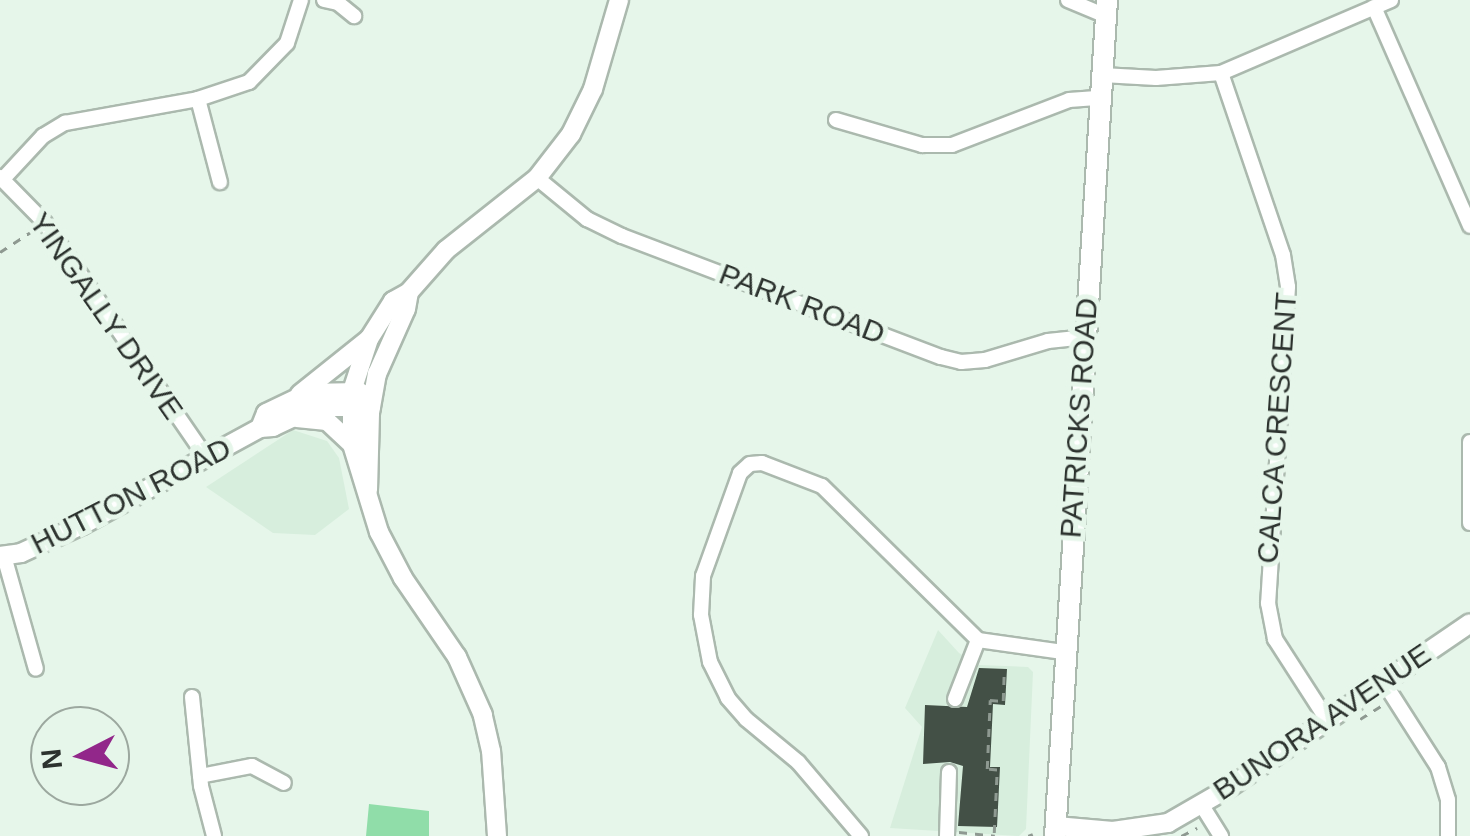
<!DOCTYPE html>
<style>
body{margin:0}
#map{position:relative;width:1470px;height:836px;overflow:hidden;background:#e6f6ea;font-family:Arial,sans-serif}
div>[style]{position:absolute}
.built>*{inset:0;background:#d7eedd}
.green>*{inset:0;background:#90dda9}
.building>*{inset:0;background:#435046}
.path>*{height:2.5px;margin-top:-1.25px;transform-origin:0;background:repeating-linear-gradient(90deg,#8e9991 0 8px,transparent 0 16px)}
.roads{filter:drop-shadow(2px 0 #abb9ae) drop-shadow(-2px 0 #abb9ae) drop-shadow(0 2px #abb9ae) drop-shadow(0 -2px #abb9ae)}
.minor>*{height:14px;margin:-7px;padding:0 7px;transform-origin:7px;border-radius:7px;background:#fff}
.tertiary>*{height:18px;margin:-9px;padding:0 9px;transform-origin:9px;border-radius:9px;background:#fff}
.secondary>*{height:20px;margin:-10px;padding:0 10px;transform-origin:10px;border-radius:10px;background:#fff}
span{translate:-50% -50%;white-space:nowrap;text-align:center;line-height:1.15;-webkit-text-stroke:10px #e6f6ea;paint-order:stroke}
.street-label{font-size:30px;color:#2c322e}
.north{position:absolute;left:30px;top:706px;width:100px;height:100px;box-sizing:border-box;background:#e6f6ea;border:2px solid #9ca89f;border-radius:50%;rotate:264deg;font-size:28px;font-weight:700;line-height:40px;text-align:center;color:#2c322e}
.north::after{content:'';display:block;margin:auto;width:35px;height:45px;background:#92278a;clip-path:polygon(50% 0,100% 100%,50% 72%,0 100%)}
</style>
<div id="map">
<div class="built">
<i style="clip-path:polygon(293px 430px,327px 441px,339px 458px,349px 509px,315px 535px,273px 533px,206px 487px)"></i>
<i style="clip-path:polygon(938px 630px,959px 653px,979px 665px,1028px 667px,1033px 672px,1026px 829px,1019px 836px,890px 828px,922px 727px,905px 708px)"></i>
</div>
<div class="green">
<i style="clip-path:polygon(369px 804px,429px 811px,429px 836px,366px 836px)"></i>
</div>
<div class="building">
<i style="clip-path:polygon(979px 668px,1007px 669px,1005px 705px,993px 704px,990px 767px,1000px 767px,997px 827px,958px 826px,963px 766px,950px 762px,923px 764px,925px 705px,967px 707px)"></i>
</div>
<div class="path">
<i style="left:0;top:252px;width:37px;rotate:-33deg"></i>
<i style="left:1360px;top:719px;width:26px;rotate:-32deg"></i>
<i style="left:959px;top:832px;width:36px;rotate:6deg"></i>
<i style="left:994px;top:833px;width:63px;rotate:-87.3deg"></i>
<i style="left:997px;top:770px;width:10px;rotate:-174deg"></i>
<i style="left:987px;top:769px;width:69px;rotate:-87.5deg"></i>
<i style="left:990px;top:700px;width:13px;rotate:4deg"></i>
<i style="left:1003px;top:701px;width:32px;rotate:-88deg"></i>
<i style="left:1028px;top:836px;width:5px;rotate:-22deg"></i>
<i style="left:1181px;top:836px;width:18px;rotate:-27deg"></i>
</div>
<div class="roads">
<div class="minor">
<i style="left:324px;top:0;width:14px;rotate:12deg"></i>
<i style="left:338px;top:3px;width:21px;rotate:39deg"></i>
<i style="left:1068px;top:0;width:41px;rotate:22.8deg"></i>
<i style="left:1374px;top:7px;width:239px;rotate:66.3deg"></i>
<i style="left:1221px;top:73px;width:192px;rotate:71.2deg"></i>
<i style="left:1283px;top:255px;width:32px;rotate:81deg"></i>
<i style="left:1288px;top:287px;width:317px;rotate:93.6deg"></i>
<i style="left:1268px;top:603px;width:37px;rotate:79deg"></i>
<i style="left:1275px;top:639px;width:94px;rotate:57.2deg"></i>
<i style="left:1102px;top:75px;width:54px;rotate:3.2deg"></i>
<i style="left:1156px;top:78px;width:65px;rotate:-4.4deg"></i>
<i style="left:1221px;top:73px;width:185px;rotate:-23.2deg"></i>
<i style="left:198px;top:99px;width:86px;rotate:75.2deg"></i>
<i style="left:836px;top:120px;width:90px;rotate:16.2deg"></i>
<i style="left:922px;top:145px;width:30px"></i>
<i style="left:952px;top:145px;width:125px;rotate:-21deg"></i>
<i style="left:1069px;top:100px;width:31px;rotate:-4deg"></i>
<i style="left:0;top:177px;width:64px;rotate:45.6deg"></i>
<i style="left:45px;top:223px;width:286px;rotate:55.5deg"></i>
<i style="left:537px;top:178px;width:65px;rotate:39.4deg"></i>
<i style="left:587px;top:219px;width:39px;rotate:26deg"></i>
<i style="left:622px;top:236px;width:341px;rotate:20.8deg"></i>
<i style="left:941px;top:357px;width:21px;rotate:14deg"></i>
<i style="left:961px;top:362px;width:24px;rotate:-5deg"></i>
<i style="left:985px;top:360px;width:66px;rotate:-16.8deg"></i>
<i style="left:1048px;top:341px;width:36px;rotate:-6deg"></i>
<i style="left:3px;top:179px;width:59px;rotate:-47.1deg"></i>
<i style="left:43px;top:136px;width:26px;rotate:-31deg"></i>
<i style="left:65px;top:123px;width:135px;rotate:-10.2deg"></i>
<i style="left:198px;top:99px;width:54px;rotate:-18.4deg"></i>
<i style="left:249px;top:82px;width:54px;rotate:-45.7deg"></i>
<i style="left:287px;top:43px;width:45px;rotate:-72deg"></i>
<i style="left:1470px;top:442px;width:81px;rotate:90deg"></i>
<i style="left:4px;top:556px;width:117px;rotate:74.2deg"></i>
<i style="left:1383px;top:681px;width:102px;rotate:57.4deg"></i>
<i style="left:1438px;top:767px;width:34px;rotate:73deg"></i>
<i style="left:1448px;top:800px;width:36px;rotate:90deg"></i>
<i style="left:192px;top:697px;width:89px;rotate:84.2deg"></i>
<i style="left:201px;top:786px;width:52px;rotate:75.4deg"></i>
<i style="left:955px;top:699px;width:63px;rotate:-68.7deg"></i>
<i style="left:200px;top:776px;width:53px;rotate:-10.9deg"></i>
<i style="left:252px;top:766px;width:36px;rotate:28deg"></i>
<i style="left:1201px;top:804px;width:38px;rotate:58deg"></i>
<i style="left:861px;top:836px;width:97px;rotate:-130.4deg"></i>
<i style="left:798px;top:762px;width:67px;rotate:-140.4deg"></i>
<i style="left:746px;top:719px;width:28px;rotate:-131deg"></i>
<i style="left:728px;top:698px;width:40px;rotate:-116.6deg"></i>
<i style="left:710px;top:662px;width:48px;rotate:-100.8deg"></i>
<i style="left:701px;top:615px;width:39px;rotate:-87deg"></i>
<i style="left:703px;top:576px;width:109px;rotate:-70.2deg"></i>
<i style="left:740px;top:473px;width:13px;rotate:-42deg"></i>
<i style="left:750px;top:464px;width:12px;rotate:-5deg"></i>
<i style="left:762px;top:463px;width:64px;rotate:21deg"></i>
<i style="left:822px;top:486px;width:219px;rotate:44.6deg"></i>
<i style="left:978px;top:640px;width:86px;rotate:8deg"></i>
<i style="left:947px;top:836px;width:64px;rotate:-88.2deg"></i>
</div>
<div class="tertiary">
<i style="left:300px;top:394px;width:88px;rotate:-38.6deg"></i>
<i style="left:297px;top:418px;width:30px;rotate:6deg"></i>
<i style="left:327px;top:421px;width:34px;rotate:43deg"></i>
<i style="left:260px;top:428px;width:16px;rotate:-68deg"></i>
<i style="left:266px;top:413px;width:47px;rotate:-25.5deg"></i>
<i style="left:308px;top:393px;width:52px;rotate:-1.1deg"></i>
<i style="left:368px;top:490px;width:77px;rotate:-88.5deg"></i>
<i style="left:370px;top:413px;width:40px;rotate:-80deg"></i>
<i style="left:377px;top:374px;width:71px;rotate:-66deg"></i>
<i style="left:406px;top:309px;width:17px;rotate:-80deg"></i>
<i style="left:0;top:556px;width:21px;rotate:-8deg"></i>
<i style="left:21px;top:553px;width:67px;rotate:-24.7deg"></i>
<i style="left:82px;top:525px;width:203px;rotate:-28.6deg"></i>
<i style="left:260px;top:428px;width:13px;rotate:-4deg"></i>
<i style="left:273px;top:427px;width:47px;rotate:-25.5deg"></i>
<i style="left:315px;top:407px;width:56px"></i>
<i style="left:1056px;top:826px;width:57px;rotate:5deg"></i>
<i style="left:1113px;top:831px;width:56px;rotate:-8.3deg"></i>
<i style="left:1168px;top:823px;width:68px;rotate:-30deg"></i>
<i style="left:1227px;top:789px;width:294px;rotate:-34.3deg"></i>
<i style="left:497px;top:836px;width:85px;rotate:-94deg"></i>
<i style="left:491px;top:751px;width:37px;rotate:-103deg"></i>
<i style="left:483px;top:715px;width:64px;rotate:-114.1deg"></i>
<i style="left:457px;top:657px;width:96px;rotate:-124.4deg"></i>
<i style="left:403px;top:578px;width:52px;rotate:-117.6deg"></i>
<i style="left:379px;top:532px;width:92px;rotate:-107.1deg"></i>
<i style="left:352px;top:444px;width:53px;rotate:-90deg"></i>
<i style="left:352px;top:391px;width:55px;rotate:-71.9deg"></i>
<i style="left:369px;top:339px;width:45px;rotate:-57.7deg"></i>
<i style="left:393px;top:301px;width:18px;rotate:-29deg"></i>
<i style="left:409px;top:292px;width:56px;rotate:-48.6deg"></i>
<i style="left:446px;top:250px;width:116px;rotate:-38.4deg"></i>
<i style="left:537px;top:178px;width:56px;rotate:-52.3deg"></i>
<i style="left:571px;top:134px;width:50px;rotate:-63.9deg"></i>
<i style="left:593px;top:89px;width:93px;rotate:-73.7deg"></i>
</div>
<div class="secondary">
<i style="left:1055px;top:836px;width:838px;rotate:-86.44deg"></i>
</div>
</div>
<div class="street-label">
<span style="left:802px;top:304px;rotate:21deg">PARK ROAD</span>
<span style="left:106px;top:316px;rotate:55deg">YINGALLY DRIVE</span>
<span style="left:1079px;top:418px;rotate:-86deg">PATRICKS ROAD</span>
<span style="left:1277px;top:428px;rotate:-86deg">CALCA CRESCENT</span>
<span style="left:131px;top:496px;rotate:-27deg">HUTTON ROAD</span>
<span style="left:1322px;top:722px;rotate:-34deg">BUNORA AVENUE</span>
</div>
<div class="north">N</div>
</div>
